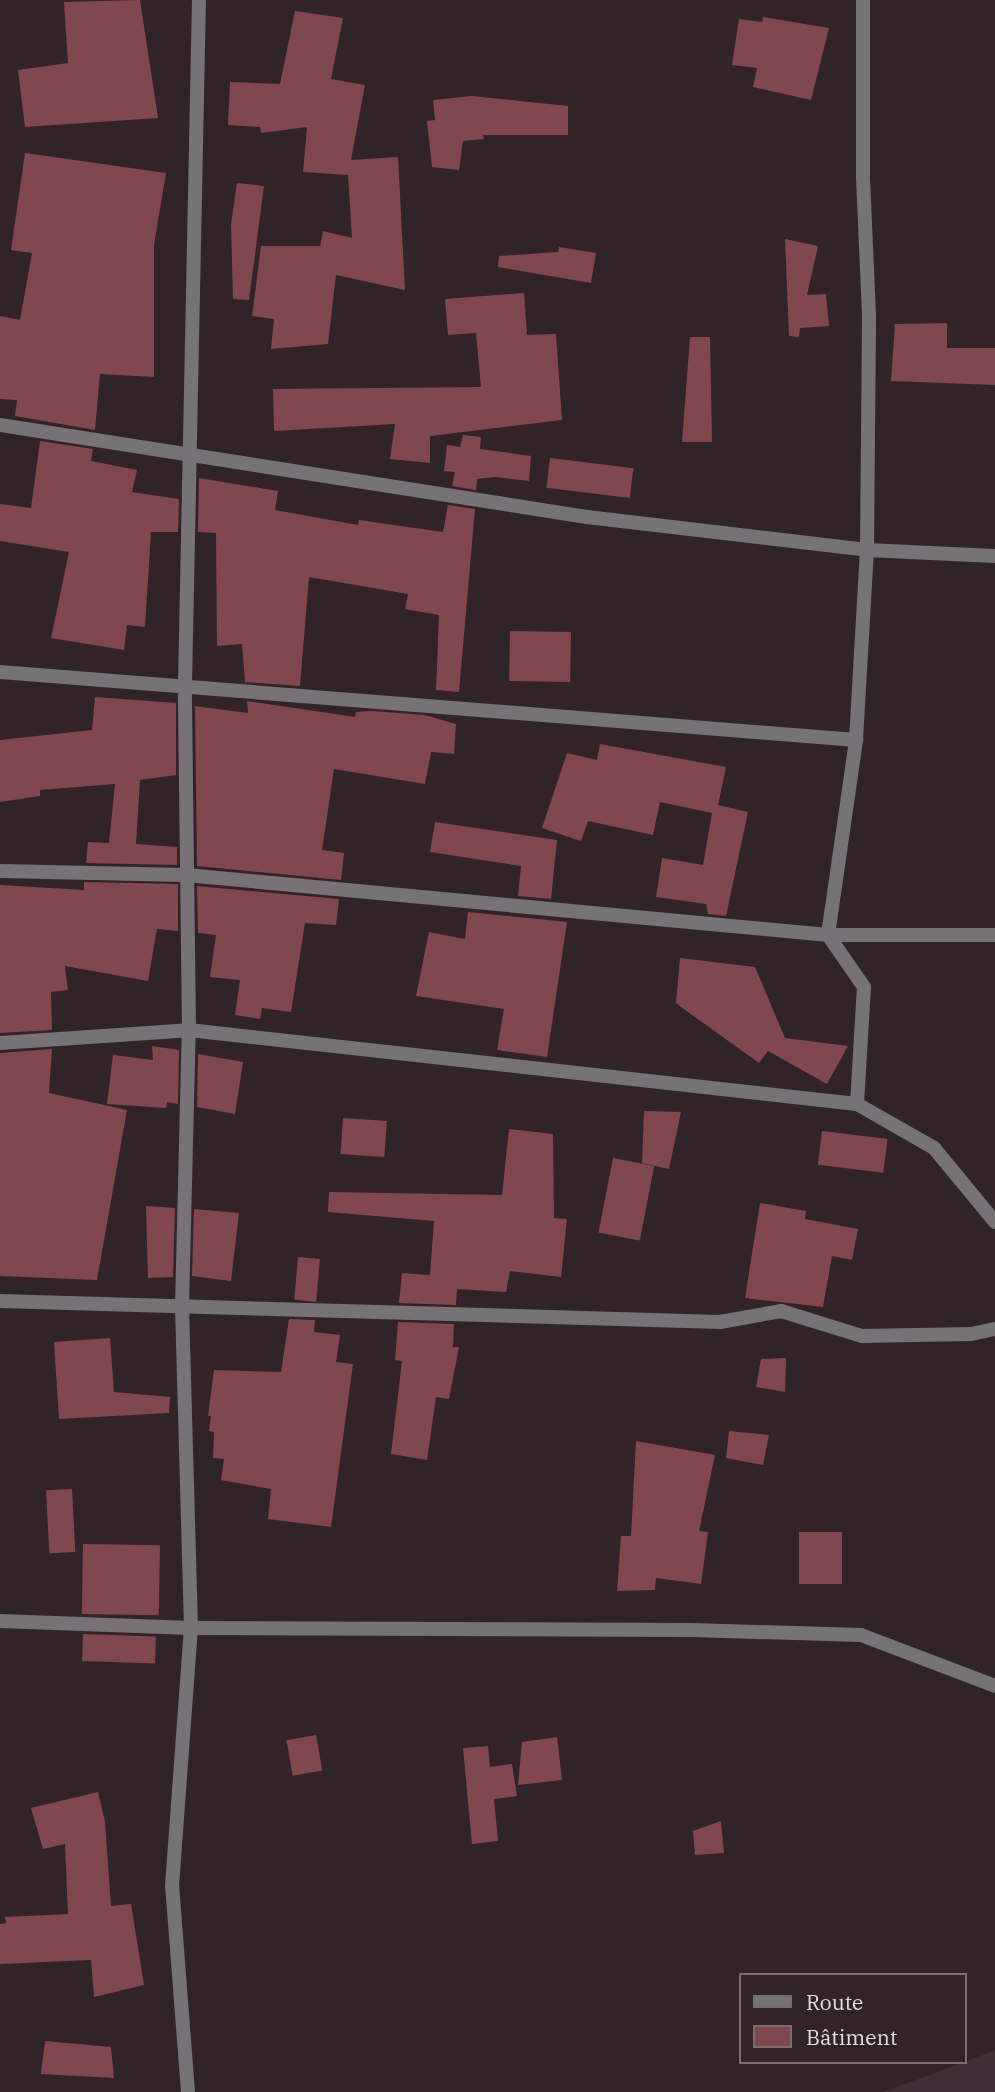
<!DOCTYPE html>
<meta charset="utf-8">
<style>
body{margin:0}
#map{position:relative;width:995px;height:2092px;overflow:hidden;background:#302429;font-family:"IBM Plex Serif",serif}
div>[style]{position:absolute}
.built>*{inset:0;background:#3e2e35}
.building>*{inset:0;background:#81474e;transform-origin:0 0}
.minor>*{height:14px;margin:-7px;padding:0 7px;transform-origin:7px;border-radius:7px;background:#777276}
span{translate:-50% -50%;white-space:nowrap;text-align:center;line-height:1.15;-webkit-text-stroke:7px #302429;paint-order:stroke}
.legend{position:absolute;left:739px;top:1973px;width:228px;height:91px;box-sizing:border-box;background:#302429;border:2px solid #786e72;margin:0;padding:9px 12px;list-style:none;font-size:21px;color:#e4dce0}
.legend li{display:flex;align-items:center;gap:14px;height:35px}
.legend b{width:35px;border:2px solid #786e72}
</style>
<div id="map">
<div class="built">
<i style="clip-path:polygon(995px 2050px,995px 2092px,883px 2092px,965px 2062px)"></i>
</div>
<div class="building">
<i style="clip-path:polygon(140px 0,158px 118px,25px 127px,18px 70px,68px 63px,64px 2px)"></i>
<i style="clip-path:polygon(295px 11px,343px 18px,331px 79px,365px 85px,351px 160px,398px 157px,405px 290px,336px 275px,328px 344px,271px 349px,274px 319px,252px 316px,261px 246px,320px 246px,323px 231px,352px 238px,348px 175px,303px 172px,307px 127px,261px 133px,260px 127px,228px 125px,230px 82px,280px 84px)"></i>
<i style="clip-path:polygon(763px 17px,829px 28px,811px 100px,753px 87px,757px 68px,732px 65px,739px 19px,762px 22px)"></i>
<i style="clip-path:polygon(472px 96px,568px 106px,568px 135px,483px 135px,484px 139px,463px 141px,459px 170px,432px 167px,427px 121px,435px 120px,433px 100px)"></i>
<i style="clip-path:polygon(25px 153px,166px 173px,154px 245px,154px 377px,100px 374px,95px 430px,15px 416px,17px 400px,0 399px,0 316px,20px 320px,32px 253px,11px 250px)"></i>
<i style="clip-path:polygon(237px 183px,264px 186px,249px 300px,233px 299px,231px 224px)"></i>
<i style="clip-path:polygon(785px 239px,818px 246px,807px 295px,826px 294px,829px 326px,800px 328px,799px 337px,789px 336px)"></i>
<i style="clip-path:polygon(559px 247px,596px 253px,591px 283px,498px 267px,499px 256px,558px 252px)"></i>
<i style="clip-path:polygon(524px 293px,527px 335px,556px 334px,562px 420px,430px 436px,430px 463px,390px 459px,395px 424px,274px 431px,273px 389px,481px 387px,476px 333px,448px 335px,445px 299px)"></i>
<i style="clip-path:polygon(947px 323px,947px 348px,995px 348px,995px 385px,891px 381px,895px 324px)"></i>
<i style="clip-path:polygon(690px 337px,710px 337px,712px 442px,682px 442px)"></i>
<i style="clip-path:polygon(463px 435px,481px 437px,480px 449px,531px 456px,529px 481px,494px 477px,477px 479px,476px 490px,452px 486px,455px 472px,444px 471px,447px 445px,460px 447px)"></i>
<i style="clip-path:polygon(40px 441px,93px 449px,91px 461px,137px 470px,132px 492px,179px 499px,178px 532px,151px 532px,145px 627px,127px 625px,124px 650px,51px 638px,69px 552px,0 541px,0 504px,31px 508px)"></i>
<i style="left:550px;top:458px;width:84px;height:30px;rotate:7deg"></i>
<i style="clip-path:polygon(199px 478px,278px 491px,275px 510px,358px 525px,359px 520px,443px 532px,448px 505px,475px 509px,459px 692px,436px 690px,439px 615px,405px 609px,408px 594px,309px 577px,300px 686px,245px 682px,242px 644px,217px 646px,216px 533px,198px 532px)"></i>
<i style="left:510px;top:631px;width:61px;height:50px;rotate:1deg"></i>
<i style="clip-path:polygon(95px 697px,176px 703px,176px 775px,140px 780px,136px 844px,177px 847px,177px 865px,86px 863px,88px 842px,109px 843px,115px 784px,40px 790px,40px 796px,0 802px,0 740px,92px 730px)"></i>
<i style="clip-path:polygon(247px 701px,355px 717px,356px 712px,371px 711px,425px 715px,456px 724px,454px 754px,431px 752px,425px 784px,334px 769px,322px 850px,344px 853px,341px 880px,197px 866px,195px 706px,248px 713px)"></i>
<i style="clip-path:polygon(600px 744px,726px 767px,718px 805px,748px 812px,726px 916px,708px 914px,706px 904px,656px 897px,662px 858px,703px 865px,712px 813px,660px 802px,653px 835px,588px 821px,581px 841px,542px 828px,567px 753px,597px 760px)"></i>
<i style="clip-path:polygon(435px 822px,557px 840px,551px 899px,518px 896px,521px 866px,430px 852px)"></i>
<i style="clip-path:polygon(84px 882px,178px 884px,178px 931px,157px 929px,148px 981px,65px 966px,68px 990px,51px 992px,52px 1030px,0 1033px,0 885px,84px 890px)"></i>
<i style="clip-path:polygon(197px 886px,339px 899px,336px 925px,305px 923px,291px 1012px,262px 1008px,260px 1019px,235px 1015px,240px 980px,210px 977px,216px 935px,198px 933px)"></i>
<i style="clip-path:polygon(468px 912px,567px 922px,547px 1057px,497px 1050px,504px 1009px,416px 996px,429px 932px,465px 939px)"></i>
<i style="clip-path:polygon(680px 958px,755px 967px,785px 1038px,848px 1046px,827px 1084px,768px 1051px,759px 1063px,681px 1007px,676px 1003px)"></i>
<i style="clip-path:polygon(152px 1046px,179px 1050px,178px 1104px,167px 1102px,166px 1108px,107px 1104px,113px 1055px,153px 1060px)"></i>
<i style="clip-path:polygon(52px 1049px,49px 1093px,127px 1110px,97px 1280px,0 1276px,0 1053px)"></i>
<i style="clip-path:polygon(198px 1054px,243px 1062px,235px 1114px,197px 1107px)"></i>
<i style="clip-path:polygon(644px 1111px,681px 1112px,669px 1169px,642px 1163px)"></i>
<i style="left:343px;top:1118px;width:44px;height:36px;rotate:4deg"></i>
<i style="clip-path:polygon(509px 1129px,553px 1134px,554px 1218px,567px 1219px,561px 1277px,510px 1271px,506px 1292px,457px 1289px,456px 1305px,399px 1303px,402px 1273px,430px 1275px,434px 1221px,328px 1212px,329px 1192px,502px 1195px)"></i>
<i style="left:822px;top:1131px;width:66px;height:34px;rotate:7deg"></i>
<i style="left:613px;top:1158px;width:42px;height:76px;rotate:11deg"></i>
<i style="clip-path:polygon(760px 1203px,806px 1211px,805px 1219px,858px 1229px,852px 1260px,832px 1256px,823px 1307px,745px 1298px)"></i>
<i style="clip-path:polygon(146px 1206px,175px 1208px,173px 1277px,148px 1278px)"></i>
<i style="clip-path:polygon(194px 1209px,239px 1213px,231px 1281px,192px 1276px)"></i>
<i style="left:298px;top:1257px;width:22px;height:43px;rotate:5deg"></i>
<i style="clip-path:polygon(289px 1319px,315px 1320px,314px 1332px,340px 1335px,336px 1362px,353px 1364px,331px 1527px,268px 1519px,271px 1489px,221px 1480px,224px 1459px,213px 1458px,214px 1432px,209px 1431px,211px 1416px,208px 1416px,214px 1370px,281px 1372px)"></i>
<i style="clip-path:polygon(398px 1322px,454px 1324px,453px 1347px,459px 1347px,449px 1399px,436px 1397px,427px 1460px,391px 1454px,402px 1361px,395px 1360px)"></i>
<i style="clip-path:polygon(110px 1338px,114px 1392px,170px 1397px,169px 1413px,59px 1419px,54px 1342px)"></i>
<i style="clip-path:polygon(786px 1358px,785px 1392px,756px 1387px,761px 1359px)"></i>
<i style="clip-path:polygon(729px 1431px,769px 1435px,763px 1465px,726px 1458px)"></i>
<i style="clip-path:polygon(636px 1441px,715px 1455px,699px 1531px,708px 1532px,701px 1584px,656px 1578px,655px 1590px,617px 1591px,621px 1536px,631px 1536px)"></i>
<i style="left:72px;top:1489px;width:63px;height:26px;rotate:87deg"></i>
<i style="left:799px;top:1532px;width:43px;height:52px"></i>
<i style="left:83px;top:1544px;width:77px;height:70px;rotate:1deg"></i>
<i style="left:83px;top:1634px;width:73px;height:27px;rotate:2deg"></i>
<i style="left:316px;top:1735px;width:36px;height:30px;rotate:80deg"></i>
<i style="clip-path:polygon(557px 1737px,562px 1780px,518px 1785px,522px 1742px)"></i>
<i style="clip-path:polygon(488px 1746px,490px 1767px,512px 1764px,517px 1796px,494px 1799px,498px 1841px,472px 1844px,463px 1748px)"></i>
<i style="clip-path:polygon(98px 1792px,105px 1822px,111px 1906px,131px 1904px,144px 1985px,94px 1997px,91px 1960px,0 1964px,0 1924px,6px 1923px,5px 1917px,68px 1914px,65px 1844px,43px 1849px,31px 1808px)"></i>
<i style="clip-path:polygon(721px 1821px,724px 1853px,695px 1855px,693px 1831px)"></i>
<i style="clip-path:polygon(45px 2041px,111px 2047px,114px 2078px,41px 2074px)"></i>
</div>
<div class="minor">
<i style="left:0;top:425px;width:594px;rotate:8.91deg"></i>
<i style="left:587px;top:517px;width:282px;rotate:6.7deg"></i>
<i style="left:867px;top:550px;width:128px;rotate:2.7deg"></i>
<i style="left:0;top:672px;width:859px;rotate:4.54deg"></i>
<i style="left:0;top:871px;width:186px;rotate:1.2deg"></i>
<i style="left:186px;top:875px;width:645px;rotate:5.34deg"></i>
<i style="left:828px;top:935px;width:167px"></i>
<i style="left:0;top:1043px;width:189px;rotate:-3.9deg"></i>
<i style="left:189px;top:1030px;width:672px;rotate:6.32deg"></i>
<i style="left:857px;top:1104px;width:89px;rotate:29.7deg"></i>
<i style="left:934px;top:1148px;width:96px;rotate:50.5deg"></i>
<i style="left:857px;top:1104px;width:117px;rotate:-86.6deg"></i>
<i style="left:864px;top:987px;width:63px;rotate:-124.7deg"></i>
<i style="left:828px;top:935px;width:197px;rotate:-81.8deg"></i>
<i style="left:856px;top:740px;width:190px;rotate:-86.7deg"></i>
<i style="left:867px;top:550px;width:235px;rotate:-89.5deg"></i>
<i style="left:869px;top:315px;width:137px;rotate:-92.5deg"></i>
<i style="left:863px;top:178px;width:178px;rotate:-90deg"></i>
<i style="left:0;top:1301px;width:720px;rotate:1.67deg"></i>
<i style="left:720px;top:1322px;width:62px;rotate:-10.2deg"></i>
<i style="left:781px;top:1311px;width:85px;rotate:17.2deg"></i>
<i style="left:862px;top:1336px;width:109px;rotate:-1.1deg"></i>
<i style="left:971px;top:1334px;width:25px;rotate:-12deg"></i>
<i style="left:0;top:1621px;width:191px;rotate:2.1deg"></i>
<i style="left:191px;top:1628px;width:500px;rotate:0.23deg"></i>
<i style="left:691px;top:1630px;width:170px;rotate:1.7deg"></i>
<i style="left:861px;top:1635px;width:143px;rotate:20.8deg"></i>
<i style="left:188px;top:2092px;width:207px;rotate:-94.4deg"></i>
<i style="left:172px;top:1886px;width:259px;rotate:-85.8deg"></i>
<i style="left:191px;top:1628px;width:321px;rotate:-91.6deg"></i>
<i style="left:182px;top:1307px;width:277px;rotate:-88.6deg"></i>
<i style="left:189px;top:1030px;width:346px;rotate:-90.7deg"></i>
<i style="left:185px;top:684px;width:684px;rotate:-88.83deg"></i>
</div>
<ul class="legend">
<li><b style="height:9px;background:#777276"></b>Route</li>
<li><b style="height:19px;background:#81474e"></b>Bâtiment</li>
</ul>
</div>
